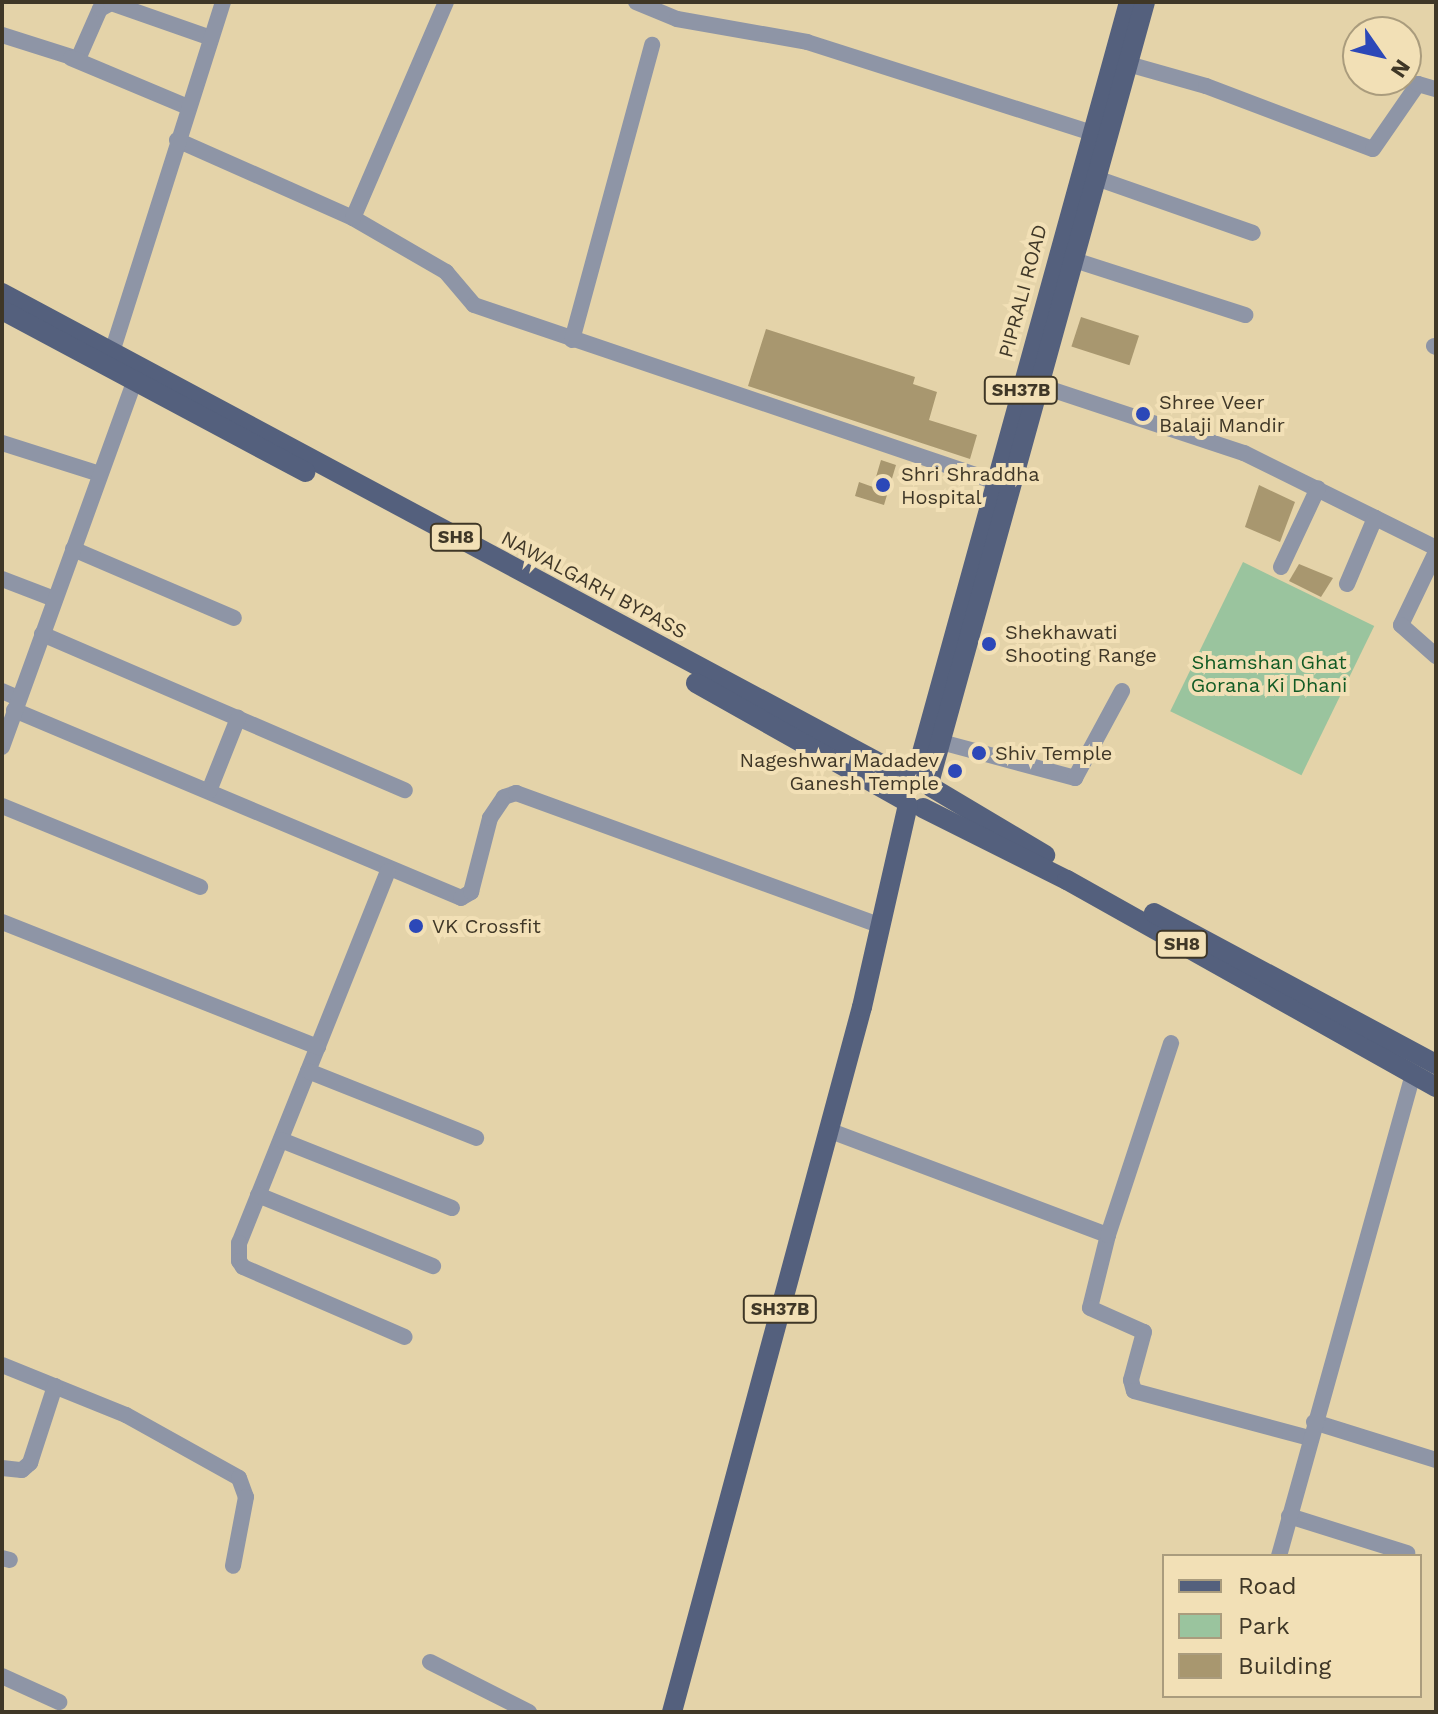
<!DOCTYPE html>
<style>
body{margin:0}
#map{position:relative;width:1438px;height:1714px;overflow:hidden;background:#e4d3a9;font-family:"Work Sans",sans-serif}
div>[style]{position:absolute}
.green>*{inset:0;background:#9ac49e;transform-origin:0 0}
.building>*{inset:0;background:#a8976f;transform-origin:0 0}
.street>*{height:16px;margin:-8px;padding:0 8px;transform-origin:8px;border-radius:8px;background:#8e95a6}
.primary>*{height:20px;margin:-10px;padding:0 10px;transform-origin:10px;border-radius:10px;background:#54607d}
.dots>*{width:22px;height:22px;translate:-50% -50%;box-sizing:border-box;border:4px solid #f2e0b6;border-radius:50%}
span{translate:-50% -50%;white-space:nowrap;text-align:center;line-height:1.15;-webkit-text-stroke:8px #f2e0b6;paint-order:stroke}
.shield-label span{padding:2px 6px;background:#f2e0b6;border:2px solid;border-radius:6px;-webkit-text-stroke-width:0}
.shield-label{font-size:18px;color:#3f3727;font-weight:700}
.street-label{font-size:20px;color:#3f3727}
.poi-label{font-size:20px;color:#3f3727}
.left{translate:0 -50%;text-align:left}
.right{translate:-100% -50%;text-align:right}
.park-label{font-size:20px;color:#105a24}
.frame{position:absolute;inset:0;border:4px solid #3f3727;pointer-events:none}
.legend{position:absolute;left:1162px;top:1554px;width:260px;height:144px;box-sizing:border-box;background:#f2e0b6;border:2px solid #aa9c7d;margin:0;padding:10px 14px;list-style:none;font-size:24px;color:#3f3727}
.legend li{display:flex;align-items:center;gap:16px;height:40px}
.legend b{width:40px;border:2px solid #aa9c7d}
.north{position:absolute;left:1342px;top:16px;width:80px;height:80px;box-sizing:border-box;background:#f2e0b6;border:2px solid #aa9c7d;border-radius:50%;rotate:124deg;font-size:22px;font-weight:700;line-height:32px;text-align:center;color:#3f3727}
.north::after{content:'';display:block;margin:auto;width:28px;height:36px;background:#2c48b8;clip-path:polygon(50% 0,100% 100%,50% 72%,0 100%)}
</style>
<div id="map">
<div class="green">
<i style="left:1243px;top:562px;width:146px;height:166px;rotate:26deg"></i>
</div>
<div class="building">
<i style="left:1081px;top:317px;width:61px;height:31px;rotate:18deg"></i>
<i style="clip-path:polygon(766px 329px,915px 377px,913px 384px,937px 392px,929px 420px,977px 435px,970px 459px,748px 386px)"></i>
<i style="clip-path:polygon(881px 460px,896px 465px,884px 505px,855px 496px,859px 482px,873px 487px)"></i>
<i style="clip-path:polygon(1259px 485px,1295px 502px,1280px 542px,1245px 527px)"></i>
<i style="clip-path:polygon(1299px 564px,1333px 578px,1321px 597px,1289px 581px)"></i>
</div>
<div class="street">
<i style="left:636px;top:2px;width:44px;rotate:22.5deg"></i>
<i style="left:677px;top:19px;width:132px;rotate:10deg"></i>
<i style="left:807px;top:42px;width:299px;rotate:17.7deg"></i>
<i style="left:2px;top:35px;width:80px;rotate:17.5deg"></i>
<i style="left:78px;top:59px;width:55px;rotate:-66.3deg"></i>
<i style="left:100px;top:9px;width:13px;rotate:-29deg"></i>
<i style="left:111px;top:3px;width:106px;rotate:19.3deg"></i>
<i style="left:71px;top:58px;width:127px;rotate:22.7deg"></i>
<i style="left:1128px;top:64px;width:81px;rotate:15.8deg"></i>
<i style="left:1206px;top:86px;width:178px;rotate:20.7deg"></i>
<i style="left:1373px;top:149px;width:79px;rotate:-55.3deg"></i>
<i style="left:1418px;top:84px;width:19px;rotate:16deg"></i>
<i style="left:177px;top:140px;width:193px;rotate:23.9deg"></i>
<i style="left:353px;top:218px;width:108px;rotate:30.1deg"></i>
<i style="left:446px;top:272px;width:43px;rotate:49.7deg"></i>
<i style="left:474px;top:305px;width:551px;rotate:18.73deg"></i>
<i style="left:1096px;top:178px;width:166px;rotate:19.3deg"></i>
<i style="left:353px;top:218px;width:235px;rotate:-66.7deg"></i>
<i style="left:1074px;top:260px;width:180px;rotate:17.8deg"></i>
<i style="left:572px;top:340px;width:306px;rotate:-74.8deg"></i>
<i style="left:1434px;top:346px;width:2px;rotate:27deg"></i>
<i style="left:112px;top:352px;width:367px;rotate:-72.4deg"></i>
<i style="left:1038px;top:385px;width:217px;rotate:18.3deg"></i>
<i style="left:1244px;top:453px;width:214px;rotate:26.3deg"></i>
<i style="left:2px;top:443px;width:103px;rotate:17.6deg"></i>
<i style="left:73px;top:549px;width:175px;rotate:23.2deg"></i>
<i style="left:1436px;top:552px;width:81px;rotate:115.6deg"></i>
<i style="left:1401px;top:625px;width:47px;rotate:41.5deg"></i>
<i style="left:1281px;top:567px;width:87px;rotate:-64.9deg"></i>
<i style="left:2px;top:579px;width:56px;rotate:21deg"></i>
<i style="left:1347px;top:584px;width:72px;rotate:-67deg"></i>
<i style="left:42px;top:634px;width:395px;rotate:23.3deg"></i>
<i style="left:2px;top:691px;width:17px;rotate:24deg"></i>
<i style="left:14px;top:710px;width:485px;rotate:22.8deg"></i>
<i style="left:461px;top:898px;width:12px;rotate:-31deg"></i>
<i style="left:471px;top:892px;width:76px;rotate:-75.6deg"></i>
<i style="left:490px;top:818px;width:25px;rotate:-56deg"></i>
<i style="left:504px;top:797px;width:13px;rotate:-18deg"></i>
<i style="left:516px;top:793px;width:389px;rotate:20deg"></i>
<i style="left:941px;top:742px;width:139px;rotate:15deg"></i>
<i style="left:1075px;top:778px;width:99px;rotate:-61.6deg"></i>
<i style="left:2px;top:747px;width:388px;rotate:-70.1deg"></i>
<i style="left:209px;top:791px;width:79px;rotate:-68.3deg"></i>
<i style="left:2px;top:806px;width:214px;rotate:22.2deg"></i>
<i style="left:388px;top:871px;width:401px;rotate:111.8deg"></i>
<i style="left:239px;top:1243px;width:18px;rotate:90deg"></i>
<i style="left:239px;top:1261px;width:7px;rotate:56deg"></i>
<i style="left:243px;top:1267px;width:176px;rotate:23.4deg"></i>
<i style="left:2px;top:922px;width:340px;rotate:21.6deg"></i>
<i style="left:308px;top:1071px;width:181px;rotate:21.7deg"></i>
<i style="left:828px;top:1130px;width:299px;rotate:20.6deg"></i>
<i style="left:1108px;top:1235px;width:75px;rotate:103.9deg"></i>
<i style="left:1090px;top:1308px;width:59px;rotate:24deg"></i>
<i style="left:1144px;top:1332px;width:50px;rotate:105.2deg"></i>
<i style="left:1131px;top:1380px;width:11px;rotate:75deg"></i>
<i style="left:1134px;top:1391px;width:182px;rotate:15deg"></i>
<i style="left:281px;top:1140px;width:184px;rotate:21.7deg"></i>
<i style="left:258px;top:1195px;width:189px;rotate:22.1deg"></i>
<i style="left:1108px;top:1235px;width:202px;rotate:-71.8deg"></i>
<i style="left:2px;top:1365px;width:134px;rotate:22deg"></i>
<i style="left:126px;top:1415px;width:129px;rotate:29.1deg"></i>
<i style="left:239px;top:1478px;width:20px;rotate:70deg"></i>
<i style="left:246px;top:1497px;width:70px;rotate:100.7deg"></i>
<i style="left:1314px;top:1422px;width:128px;rotate:17.3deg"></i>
<i style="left:2px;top:1468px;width:20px;rotate:6deg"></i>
<i style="left:22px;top:1470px;width:11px;rotate:-41deg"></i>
<i style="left:30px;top:1463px;width:81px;rotate:-72deg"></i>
<i style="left:1289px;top:1516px;width:124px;rotate:17.4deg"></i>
<i style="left:1279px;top:1556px;width:500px;rotate:-74.46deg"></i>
<i style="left:2px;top:1558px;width:8px;rotate:14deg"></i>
<i style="left:430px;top:1662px;width:111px;rotate:26.8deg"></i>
<i style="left:2px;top:1676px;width:63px;rotate:24.5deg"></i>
</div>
<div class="primary">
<i style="left:2px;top:293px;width:1031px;rotate:28.18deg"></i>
<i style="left:2px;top:310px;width:344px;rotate:28.1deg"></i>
<i style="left:696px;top:683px;width:240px;rotate:29.4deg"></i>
<i style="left:915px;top:778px;width:805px;rotate:-74.58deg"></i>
<i style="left:929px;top:783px;width:810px;rotate:-74.54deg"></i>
<i style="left:931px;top:787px;width:133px;rotate:30.8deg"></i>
<i style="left:923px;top:808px;width:161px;rotate:26.6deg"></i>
<i style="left:1067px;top:880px;width:423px;rotate:29.3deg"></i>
<i style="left:1154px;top:913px;width:320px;rotate:28.2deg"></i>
<i style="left:672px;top:1712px;width:730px;rotate:-74.92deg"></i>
<i style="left:862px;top:1007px;width:207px;rotate:-77.2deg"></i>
</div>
<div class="dots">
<i style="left:1143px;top:414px;background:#2c48b8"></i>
<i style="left:883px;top:485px;background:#2c48b8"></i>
<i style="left:989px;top:644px;background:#2c48b8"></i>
<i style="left:979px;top:753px;background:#2c48b8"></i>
<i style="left:955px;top:771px;background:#2c48b8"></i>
<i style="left:416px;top:926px;background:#2c48b8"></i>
</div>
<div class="shield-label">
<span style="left:1021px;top:390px">SH37B</span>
<span style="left:456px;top:537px">SH8</span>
<span style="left:1182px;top:944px">SH8</span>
<span style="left:780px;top:1309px">SH37B</span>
</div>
<div class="street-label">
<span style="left:1023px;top:291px;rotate:-75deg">PIPRALI ROAD</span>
<span style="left:594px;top:585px;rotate:28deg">NAWALGARH BYPASS</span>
</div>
<div class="poi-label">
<span class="left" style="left:1159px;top:414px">Shree Veer<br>Balaji Mandir</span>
<span class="left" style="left:901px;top:486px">Shri Shraddha<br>Hospital</span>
<span class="left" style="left:1005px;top:644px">Shekhawati<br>Shooting Range</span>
<span class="left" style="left:995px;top:753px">Shiv Temple</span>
<span class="right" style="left:939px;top:772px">Nageshwar Madadev<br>Ganesh Temple</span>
<span class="left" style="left:432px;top:926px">VK Crossfit</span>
</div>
<div class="park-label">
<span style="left:1269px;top:674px">Shamshan Ghat<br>Gorana Ki Dhani</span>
</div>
<div class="frame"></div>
<ul class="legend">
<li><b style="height:10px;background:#54607d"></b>Road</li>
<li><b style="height:22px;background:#9ac49e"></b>Park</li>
<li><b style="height:22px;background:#a8976f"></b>Building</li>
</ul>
<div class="north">N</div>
</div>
